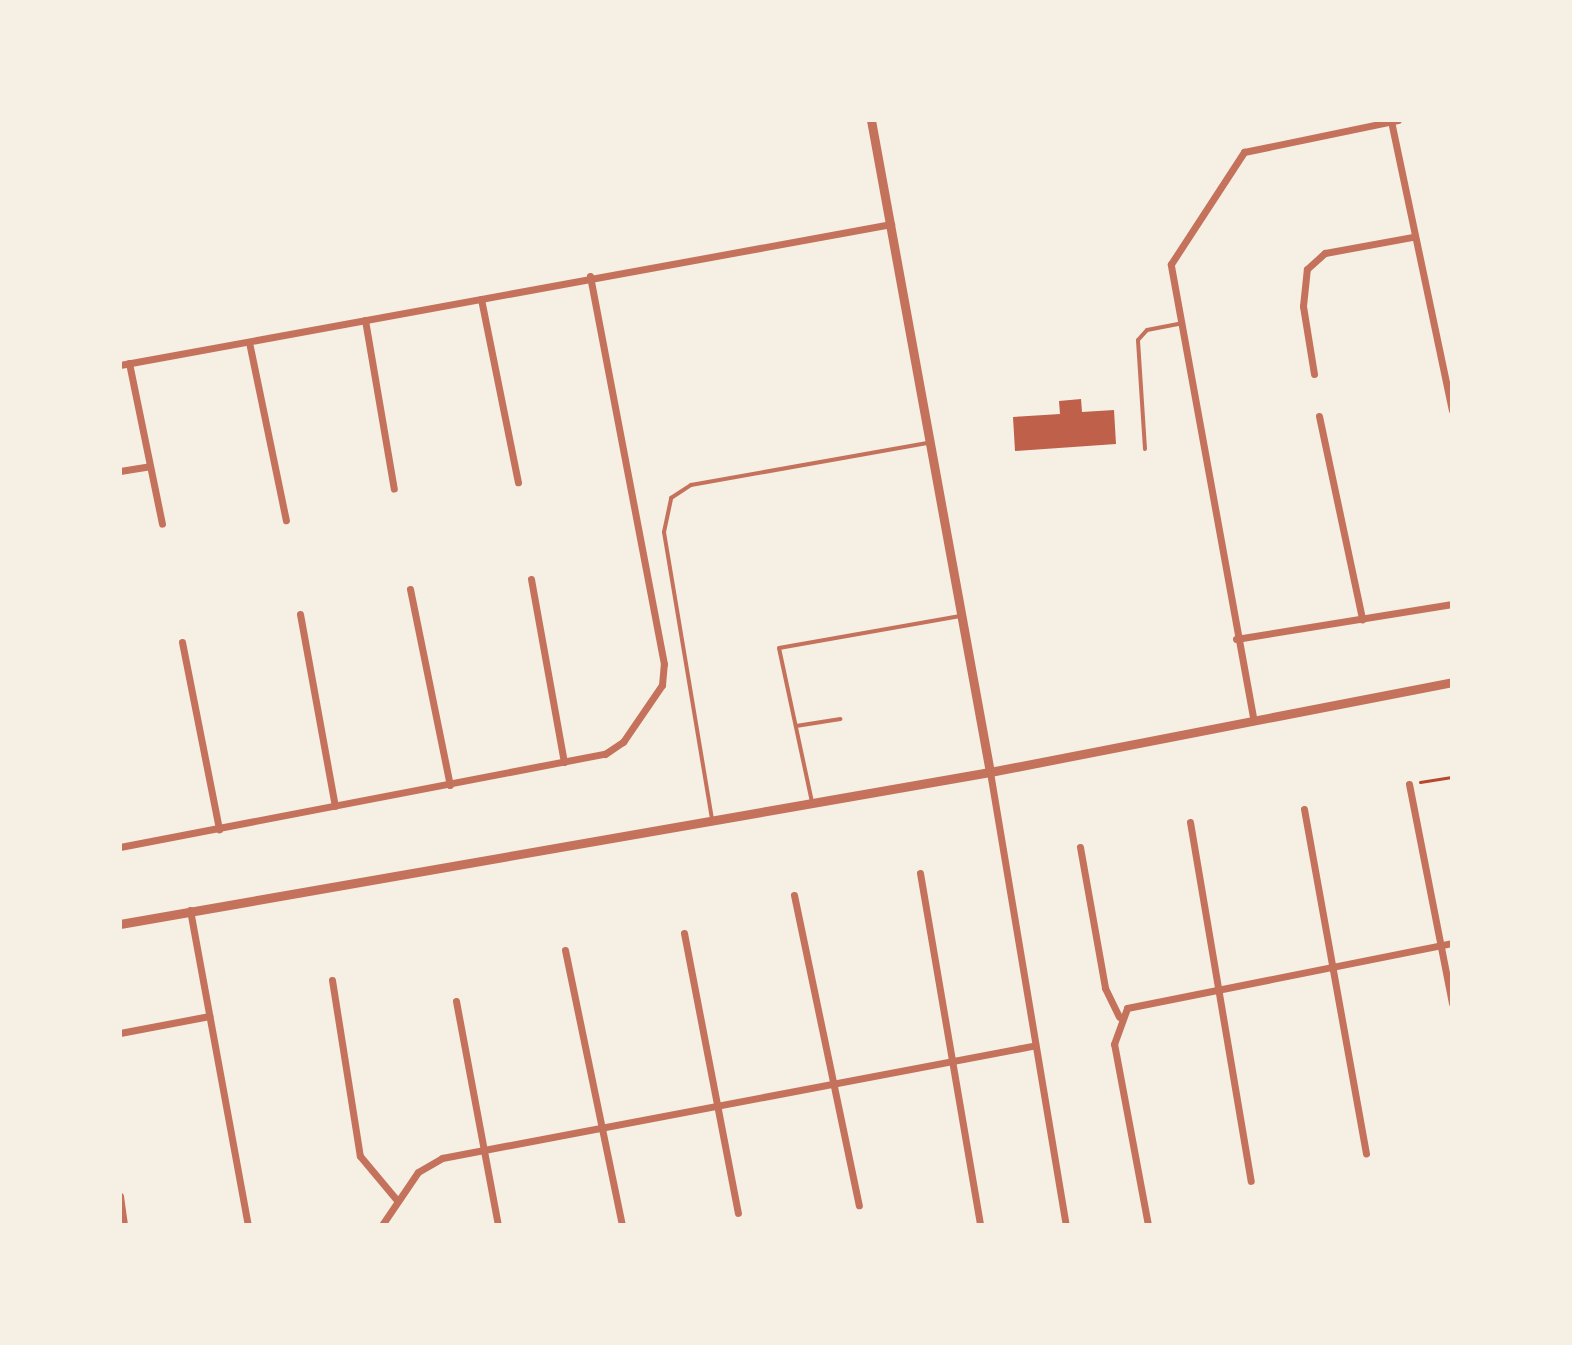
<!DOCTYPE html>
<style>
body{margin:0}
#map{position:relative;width:1572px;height:1345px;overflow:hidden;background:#f6efe4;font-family:"Noto Sans",sans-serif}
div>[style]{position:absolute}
.building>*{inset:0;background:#bf614a}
.path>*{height:3px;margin:-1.5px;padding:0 1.5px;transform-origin:1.5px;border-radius:1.5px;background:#b5482f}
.service>*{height:4px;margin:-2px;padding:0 2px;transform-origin:2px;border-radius:2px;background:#c5725c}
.minor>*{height:7px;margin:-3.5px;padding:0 3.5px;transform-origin:3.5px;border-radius:3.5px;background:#c5725c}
.tertiary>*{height:9px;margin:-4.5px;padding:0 4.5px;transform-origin:4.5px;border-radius:4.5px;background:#c5725c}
span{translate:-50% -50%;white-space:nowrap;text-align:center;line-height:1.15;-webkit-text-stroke:7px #f6efe4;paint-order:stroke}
.frame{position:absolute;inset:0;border:122px solid #f6efe4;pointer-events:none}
</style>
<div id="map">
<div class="building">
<i style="clip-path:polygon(1081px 399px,1082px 412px,1114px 410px,1116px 444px,1015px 451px,1013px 417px,1060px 414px,1059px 401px)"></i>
</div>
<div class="path">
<i style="left:1420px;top:782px;width:32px;rotate:-9deg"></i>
</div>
<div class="service">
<i style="left:1145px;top:449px;width:109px;rotate:-93.7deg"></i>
<i style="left:1138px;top:340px;width:13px;rotate:-48deg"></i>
<i style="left:1147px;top:330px;width:33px;rotate:-11deg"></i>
<i style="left:796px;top:726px;width:45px;rotate:-9deg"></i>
<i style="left:812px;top:802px;width:157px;rotate:-102.1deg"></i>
<i style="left:779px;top:648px;width:184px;rotate:-10deg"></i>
<i style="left:712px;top:819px;width:291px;rotate:-99.5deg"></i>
<i style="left:664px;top:532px;width:35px;rotate:-78deg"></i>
<i style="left:671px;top:498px;width:24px;rotate:-33deg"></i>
<i style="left:691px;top:485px;width:240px;rotate:-10.1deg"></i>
</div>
<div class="minor">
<i style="left:1391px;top:121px;width:295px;rotate:78.1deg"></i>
<i style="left:481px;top:299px;width:187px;rotate:78.6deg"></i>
<i style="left:365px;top:320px;width:171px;rotate:80.3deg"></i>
<i style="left:249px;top:342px;width:182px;rotate:78.3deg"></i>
<i style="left:129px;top:363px;width:164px;rotate:78.4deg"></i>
<i style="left:120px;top:365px;width:784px;rotate:-10.36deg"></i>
<i style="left:1314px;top:374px;width:69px;rotate:-99.2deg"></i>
<i style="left:1303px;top:306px;width:37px;rotate:-84deg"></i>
<i style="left:1307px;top:269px;width:24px;rotate:-42deg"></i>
<i style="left:1325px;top:253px;width:88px;rotate:-10.4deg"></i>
<i style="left:1319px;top:416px;width:208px;rotate:78deg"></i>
<i style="left:120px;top:471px;width:30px;rotate:-9deg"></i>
<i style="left:531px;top:579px;width:186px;rotate:79.8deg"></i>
<i style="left:410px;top:589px;width:200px;rotate:78.5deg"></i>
<i style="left:300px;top:614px;width:195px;rotate:79.7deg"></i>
<i style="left:1236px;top:639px;width:219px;rotate:-9.2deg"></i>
<i style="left:182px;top:642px;width:191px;rotate:78.8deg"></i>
<i style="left:1253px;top:717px;width:460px;rotate:-100.3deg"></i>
<i style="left:1171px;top:264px;width:134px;rotate:-56.9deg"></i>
<i style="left:1244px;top:152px;width:157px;rotate:-11.7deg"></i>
<i style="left:990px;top:772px;width:459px;rotate:80.5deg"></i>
<i style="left:1409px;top:784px;width:223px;rotate:78.9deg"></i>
<i style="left:1304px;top:809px;width:350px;rotate:79.8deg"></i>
<i style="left:1190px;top:822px;width:364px;rotate:80.4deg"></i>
<i style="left:120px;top:847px;width:494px;rotate:-10.9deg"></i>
<i style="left:605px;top:754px;width:22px;rotate:-34deg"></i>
<i style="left:623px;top:742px;width:69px;rotate:-55.6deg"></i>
<i style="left:662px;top:685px;width:21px;rotate:-85deg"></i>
<i style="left:664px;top:664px;width:395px;rotate:-100.8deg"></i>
<i style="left:1080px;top:847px;width:143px;rotate:79.9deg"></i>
<i style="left:1105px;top:988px;width:32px;rotate:64deg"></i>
<i style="left:920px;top:873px;width:357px;rotate:80.3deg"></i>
<i style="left:794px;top:895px;width:317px;rotate:78.2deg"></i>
<i style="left:190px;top:910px;width:320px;rotate:79.6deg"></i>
<i style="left:684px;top:933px;width:285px;rotate:79.1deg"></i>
<i style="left:565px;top:950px;width:281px;rotate:78.3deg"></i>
<i style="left:332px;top:980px;width:178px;rotate:81deg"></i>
<i style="left:360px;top:1156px;width:56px;rotate:50.1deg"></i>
<i style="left:456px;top:1001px;width:228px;rotate:79.4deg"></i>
<i style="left:120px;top:1033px;width:91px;rotate:-10.8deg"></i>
<i style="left:120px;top:1196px;width:29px;rotate:82deg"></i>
<i style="left:382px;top:1225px;width:64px;rotate:-55.8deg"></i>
<i style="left:418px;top:1172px;width:28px;rotate:-30deg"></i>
<i style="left:442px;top:1158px;width:601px;rotate:-10.75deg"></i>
<i style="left:1148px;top:1225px;width:184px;rotate:-100.6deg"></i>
<i style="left:1114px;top:1044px;width:38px;rotate:-70deg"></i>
<i style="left:1127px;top:1008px;width:331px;rotate:-11.3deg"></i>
</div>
<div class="tertiary">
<i style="left:871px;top:120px;width:663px;rotate:79.66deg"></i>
<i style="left:120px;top:924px;width:883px;rotate:-9.91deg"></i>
<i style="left:990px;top:772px;width:471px;rotate:-11deg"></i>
</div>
<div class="frame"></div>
</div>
